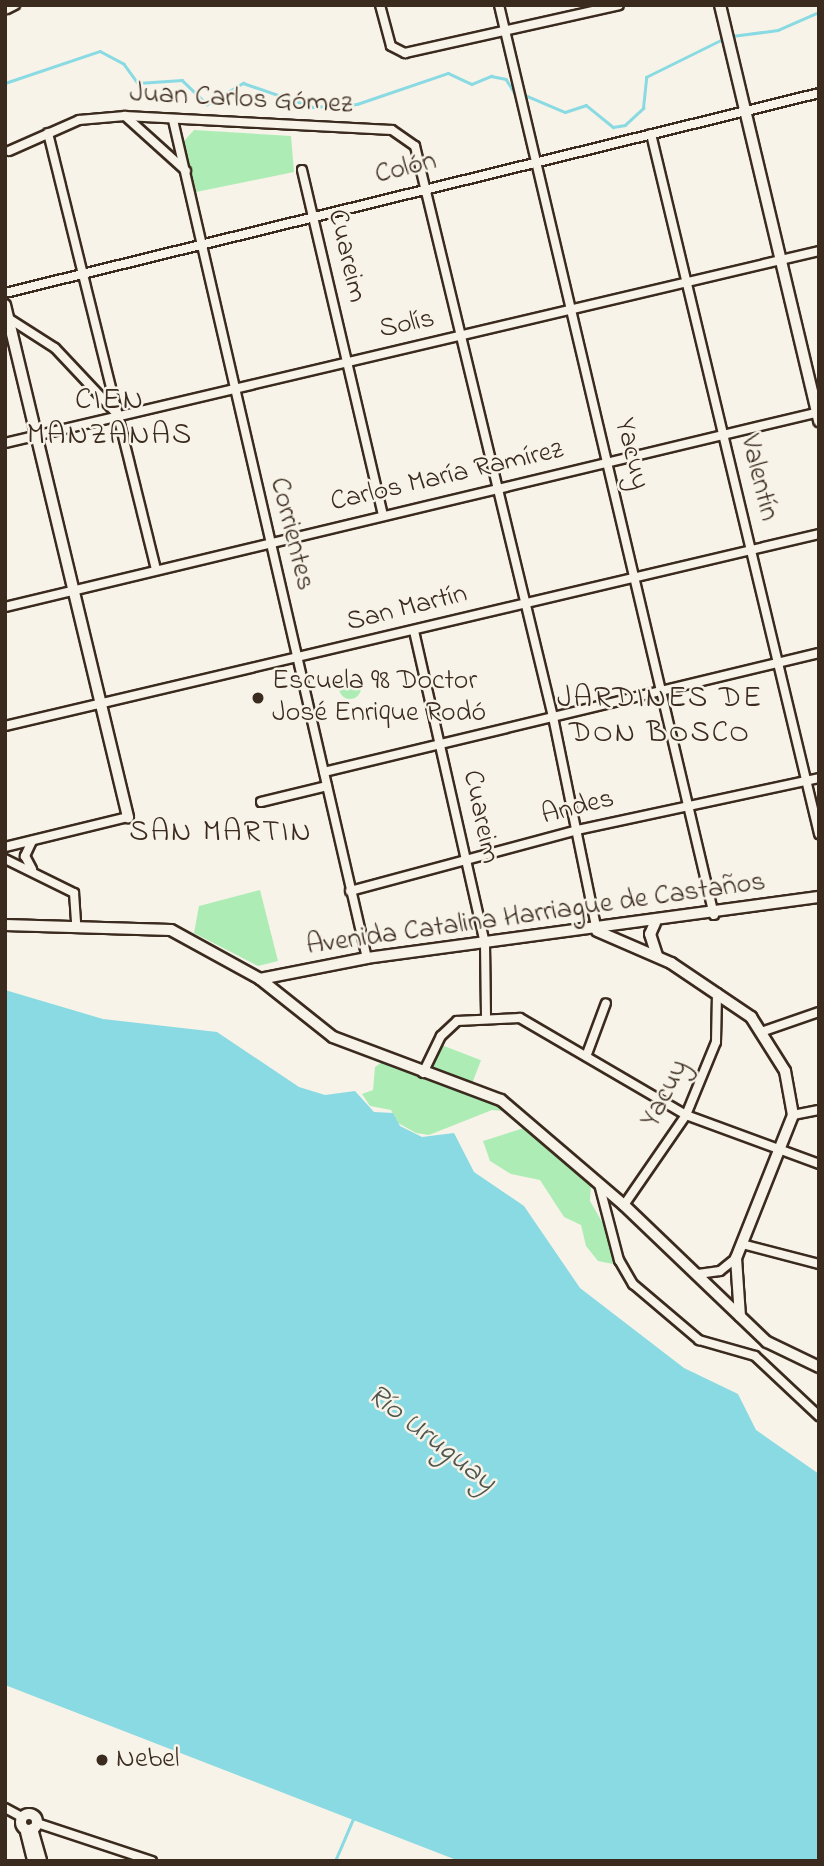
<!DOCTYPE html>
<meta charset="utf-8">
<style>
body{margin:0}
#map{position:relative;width:824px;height:1866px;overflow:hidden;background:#f7f3e8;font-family:"Indie Flower",sans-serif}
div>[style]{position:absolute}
.green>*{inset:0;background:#adedb5;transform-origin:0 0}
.round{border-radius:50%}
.water>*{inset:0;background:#89dae2}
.stream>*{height:2.5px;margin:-1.25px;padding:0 1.25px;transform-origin:1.25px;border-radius:1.25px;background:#89dae2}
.roads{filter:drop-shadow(2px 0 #3b2a1e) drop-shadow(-2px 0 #3b2a1e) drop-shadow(0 2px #3b2a1e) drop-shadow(0 -2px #3b2a1e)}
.minor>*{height:8px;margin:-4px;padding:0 4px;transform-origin:4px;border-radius:4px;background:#f7f3e8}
.tertiary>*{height:10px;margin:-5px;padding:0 5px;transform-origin:5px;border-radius:5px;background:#f7f3e8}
.secondary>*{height:10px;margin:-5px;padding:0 5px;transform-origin:5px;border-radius:5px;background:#f7f3e8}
.secondary>.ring{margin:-5px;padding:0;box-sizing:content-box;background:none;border:10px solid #f7f3e8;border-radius:50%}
.dots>*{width:19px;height:19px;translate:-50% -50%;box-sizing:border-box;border:4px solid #f7f3e8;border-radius:50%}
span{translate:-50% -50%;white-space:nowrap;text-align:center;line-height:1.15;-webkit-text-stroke:5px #f7f3e8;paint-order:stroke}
.street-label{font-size:28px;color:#3b2a1e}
.poi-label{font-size:28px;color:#3b2a1e}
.left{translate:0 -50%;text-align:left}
.neighbourhood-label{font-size:30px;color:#3b2a1e;letter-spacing:2px}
.water-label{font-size:30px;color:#4e564f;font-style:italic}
.frame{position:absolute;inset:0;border:7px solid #3b2a1e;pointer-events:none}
</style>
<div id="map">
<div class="green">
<i style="clip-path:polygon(194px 130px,291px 136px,294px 172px,196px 192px,184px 141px)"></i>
<i class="round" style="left:339px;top:677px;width:22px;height:22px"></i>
<i style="clip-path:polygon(260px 890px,278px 961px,258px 966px,194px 933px,199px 906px)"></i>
<i style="left:439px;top:1044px;width:45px;height:26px;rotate:21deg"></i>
<i style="clip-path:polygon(382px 1062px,492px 1100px,514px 1112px,492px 1110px,429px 1135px,416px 1133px,398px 1123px,391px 1110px,370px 1106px,362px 1094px,373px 1090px,375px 1067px)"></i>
<i style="clip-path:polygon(527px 1127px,591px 1184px,590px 1201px,608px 1232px,613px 1264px,598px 1261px,586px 1246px,581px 1225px,564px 1217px,540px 1180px,511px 1174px,490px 1161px,483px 1141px)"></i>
</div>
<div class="water">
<i style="clip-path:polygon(5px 990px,103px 1019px,217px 1032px,299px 1087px,325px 1095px,355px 1091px,374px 1112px,393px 1113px,400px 1126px,422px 1137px,454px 1133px,474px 1172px,524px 1206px,580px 1288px,684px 1368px,738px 1394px,756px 1430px,819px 1474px,819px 1861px,459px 1861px,5px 1685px)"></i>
</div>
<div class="stream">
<i style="left:732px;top:36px;width:46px;rotate:-7.4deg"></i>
<i style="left:778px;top:30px;width:45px;rotate:-23.7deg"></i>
<i style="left:5px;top:83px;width:100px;rotate:-18.6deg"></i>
<i style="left:100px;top:51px;width:27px;rotate:28deg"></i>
<i style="left:124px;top:64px;width:24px;rotate:54deg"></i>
<i style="left:138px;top:83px;width:44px;rotate:-3.9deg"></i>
<i style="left:182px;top:80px;width:35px;rotate:44deg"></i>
<i style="left:207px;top:104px;width:42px;rotate:-30.3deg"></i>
<i style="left:243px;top:83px;width:74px;rotate:18.9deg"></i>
<i style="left:313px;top:107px;width:44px;rotate:-3.9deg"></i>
<i style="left:357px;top:104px;width:96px;rotate:-18.8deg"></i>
<i style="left:448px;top:73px;width:26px;rotate:25deg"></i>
<i style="left:472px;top:84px;width:21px;rotate:-23deg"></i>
<i style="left:491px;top:76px;width:15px;rotate:11deg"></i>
<i style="left:506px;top:79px;width:19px;rotate:58deg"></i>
<i style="left:527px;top:96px;width:41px;rotate:22.8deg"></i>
<i style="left:565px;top:112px;width:22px;rotate:-18deg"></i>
<i style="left:586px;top:105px;width:35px;rotate:39deg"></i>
<i style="left:613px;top:127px;width:12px;rotate:-9deg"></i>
<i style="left:625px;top:125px;width:25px;rotate:-43deg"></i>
<i style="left:643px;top:108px;width:31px;rotate:-84deg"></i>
<i style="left:646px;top:77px;width:88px;rotate:-26.3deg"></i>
<i style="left:335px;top:1861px;width:46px;rotate:-66.8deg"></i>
</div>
<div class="roads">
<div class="minor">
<i style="left:380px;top:5px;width:42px;rotate:75deg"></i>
<i style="left:391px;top:46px;width:16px;rotate:27deg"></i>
<i style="left:405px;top:53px;width:219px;rotate:-12.6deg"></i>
<i style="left:499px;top:5px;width:935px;rotate:76.71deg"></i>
<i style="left:7px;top:9px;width:9px;rotate:-27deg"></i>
<i style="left:125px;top:116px;width:82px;rotate:42deg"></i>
<i style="left:173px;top:120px;width:860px;rotate:76.97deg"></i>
<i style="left:48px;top:133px;width:449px;rotate:76.1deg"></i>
<i style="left:651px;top:134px;width:720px;rotate:76.5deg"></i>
<i style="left:9px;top:151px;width:77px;rotate:-23.9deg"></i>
<i style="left:79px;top:120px;width:46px;rotate:-5deg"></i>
<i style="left:125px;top:116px;width:267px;rotate:3deg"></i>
<i style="left:392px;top:130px;width:28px;rotate:35deg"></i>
<i style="left:415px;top:146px;width:587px;rotate:76.41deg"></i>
<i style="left:553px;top:717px;width:218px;rotate:78.4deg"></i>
<i style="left:302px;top:170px;width:355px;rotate:76.8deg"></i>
<i style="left:5px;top:293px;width:838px;rotate:-13.8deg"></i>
<i style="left:5px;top:316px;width:59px;rotate:32.6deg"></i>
<i style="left:55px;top:348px;width:91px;rotate:46.8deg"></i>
<i style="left:5px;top:443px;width:836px;rotate:-13.27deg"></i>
<i style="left:5px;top:607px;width:837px;rotate:-13.47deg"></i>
<i style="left:414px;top:631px;width:321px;rotate:77.2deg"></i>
<i style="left:485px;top:944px;width:71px;rotate:89.2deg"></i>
<i style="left:5px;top:726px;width:836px;rotate:-13.27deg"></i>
<i style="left:324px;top:772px;width:509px;rotate:-13.52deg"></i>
<i style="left:261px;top:802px;width:68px;rotate:-13.6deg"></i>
<i style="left:32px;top:841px;width:17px;rotate:115deg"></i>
<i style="left:25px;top:856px;width:15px;rotate:62deg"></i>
<i style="left:5px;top:847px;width:127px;rotate:-13.7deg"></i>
<i style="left:5px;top:859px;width:77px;rotate:26.2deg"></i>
<i style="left:74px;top:893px;width:31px;rotate:86deg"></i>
<i style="left:350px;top:891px;width:235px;rotate:-15deg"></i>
<i style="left:577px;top:830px;width:248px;rotate:-12.1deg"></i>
<i style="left:764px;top:1031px;width:58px;rotate:-19.1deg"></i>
<i style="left:587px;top:1054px;width:54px;rotate:-69.6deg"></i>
<i style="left:423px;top:1073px;width:41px;rotate:-64.1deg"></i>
<i style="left:441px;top:1036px;width:22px;rotate:-43deg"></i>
<i style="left:457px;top:1021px;width:63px;rotate:-2.7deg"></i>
<i style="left:520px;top:1018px;width:192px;rotate:30.3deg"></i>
<i style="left:686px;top:1115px;width:142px;rotate:20.2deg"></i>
<i style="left:793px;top:1115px;width:26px;rotate:-11deg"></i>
<i style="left:599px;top:1184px;width:79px;rotate:75.3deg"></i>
<i style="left:619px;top:1260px;width:28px;rotate:60deg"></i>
<i style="left:633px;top:1284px;width:87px;rotate:40.3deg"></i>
<i style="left:699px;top:1340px;width:58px;rotate:15.9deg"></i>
<i style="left:755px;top:1356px;width:88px;rotate:43.2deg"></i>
<i style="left:624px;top:1205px;width:109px;rotate:-55.4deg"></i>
<i style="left:686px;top:1115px;width:79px;rotate:-67.7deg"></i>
<i style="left:716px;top:1042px;width:49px;rotate:-88.8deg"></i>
<i style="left:742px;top:1244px;width:80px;rotate:14.6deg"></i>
<i style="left:698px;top:1274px;width:22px;rotate:-8deg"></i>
<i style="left:720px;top:1271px;width:21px;rotate:-39deg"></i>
<i style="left:5px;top:1808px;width:19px;rotate:28deg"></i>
<i style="left:37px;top:1823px;width:121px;rotate:18.3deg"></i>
</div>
<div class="tertiary">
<i style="left:720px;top:5px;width:428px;rotate:76.6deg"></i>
<i style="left:5px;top:305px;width:527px;rotate:76.49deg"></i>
<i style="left:655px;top:923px;width:12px;rotate:114deg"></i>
<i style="left:650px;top:934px;width:23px;rotate:72deg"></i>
<i style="left:5px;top:925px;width:166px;rotate:1.7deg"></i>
<i style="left:171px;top:930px;width:102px;rotate:28.8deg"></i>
<i style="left:260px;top:979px;width:93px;rotate:38.5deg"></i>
<i style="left:333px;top:1037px;width:179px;rotate:20.6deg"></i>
<i style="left:501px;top:1100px;width:162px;rotate:40.5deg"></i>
<i style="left:624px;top:1205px;width:198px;rotate:43.8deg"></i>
<i style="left:767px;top:1342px;width:58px;rotate:25.7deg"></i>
<i style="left:597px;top:931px;width:81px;rotate:23.4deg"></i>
<i style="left:671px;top:963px;width:97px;rotate:34deg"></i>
<i style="left:751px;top:1017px;width:64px;rotate:57.8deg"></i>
<i style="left:785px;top:1071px;width:45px;rotate:79.7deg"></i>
<i style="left:793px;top:1115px;width:154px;rotate:111.7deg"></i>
<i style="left:736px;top:1258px;width:58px;rotate:86.1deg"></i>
<i style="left:260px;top:979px;width:109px;rotate:-11.1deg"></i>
<i style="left:367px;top:958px;width:456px;rotate:-7.7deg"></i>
</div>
<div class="secondary">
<i class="ring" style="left:21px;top:1814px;width:6px;height:6px"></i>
<i style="left:32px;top:1829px;width:33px;rotate:74deg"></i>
<i style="left:26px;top:1832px;width:30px;rotate:76deg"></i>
</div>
</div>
<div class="dots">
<i style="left:258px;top:698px;background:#3b2a1e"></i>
<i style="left:102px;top:1760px;background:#3b2a1e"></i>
</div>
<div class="street-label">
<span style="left:241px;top:100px;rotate:3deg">Juan Carlos Gómez</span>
<span style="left:406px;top:169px;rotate:-14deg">Colón</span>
<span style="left:346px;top:256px;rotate:77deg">Cuareim</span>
<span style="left:407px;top:325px;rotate:-12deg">Solís</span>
<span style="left:631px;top:454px;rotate:76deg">Yacuy</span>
<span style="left:447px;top:477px;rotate:-13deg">Carlos María Ramírez</span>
<span style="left:758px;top:478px;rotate:76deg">Valentín</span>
<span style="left:291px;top:534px;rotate:76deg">Corrientes</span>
<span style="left:407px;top:609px;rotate:-14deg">San Martín</span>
<span style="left:578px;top:808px;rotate:-14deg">Andes</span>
<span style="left:480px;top:817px;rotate:78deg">Cuareim</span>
<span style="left:536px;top:915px;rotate:-8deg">Avenida Catalina Harriague de Castaños</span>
<span style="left:666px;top:1094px;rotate:-63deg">Yacuy</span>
</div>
<div class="poi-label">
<span class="left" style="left:272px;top:698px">Escuela 98 Doctor<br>José Enrique Rodó</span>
<span class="left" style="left:116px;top:1760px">Nebel</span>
</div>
<div class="neighbourhood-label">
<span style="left:110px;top:418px">CIEN<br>MANZANAS</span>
<span style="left:660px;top:716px">JARDINES DE<br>DON BOSCO</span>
<span style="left:221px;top:833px">SAN MARTIN</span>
</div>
<div class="water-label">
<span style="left:431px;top:1439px;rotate:38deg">Río Uruguay</span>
</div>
<div class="frame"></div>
</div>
